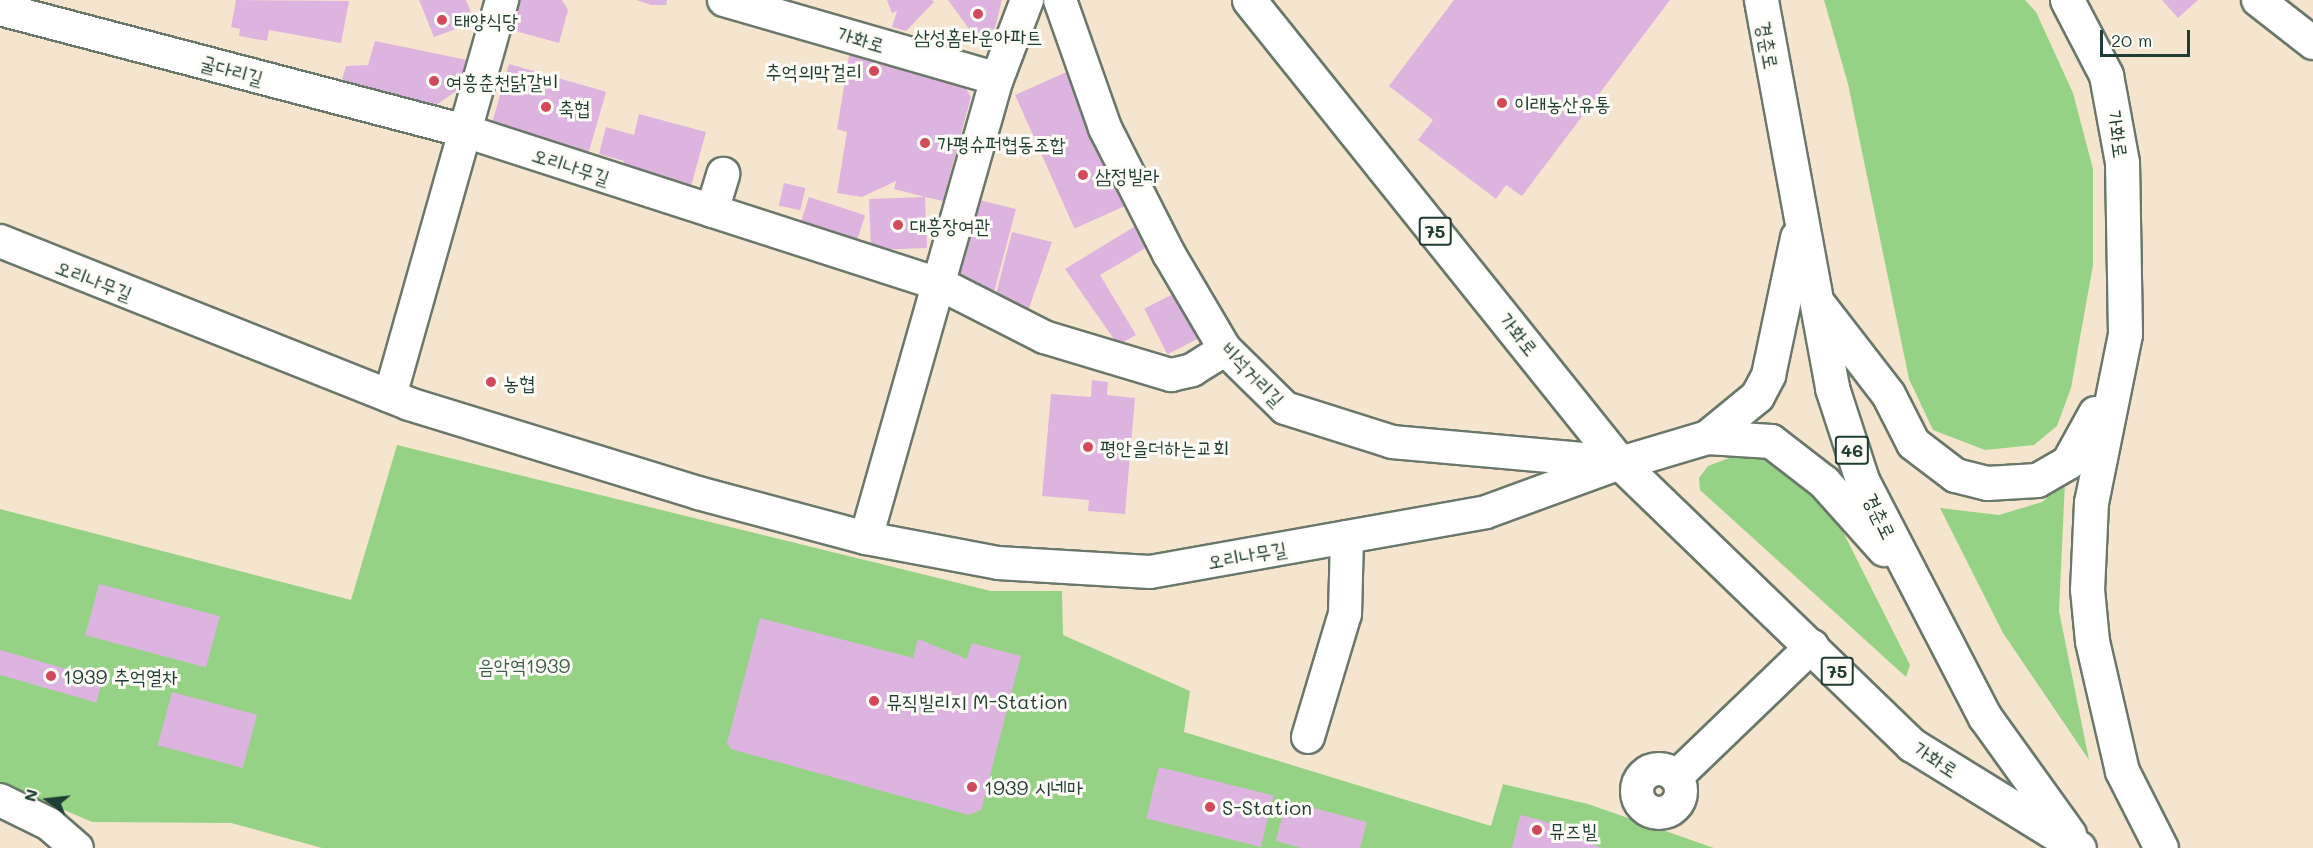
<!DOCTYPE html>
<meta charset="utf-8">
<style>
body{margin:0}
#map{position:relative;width:2313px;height:848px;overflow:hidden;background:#f6e5ce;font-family:Mali,"Poor Story",sans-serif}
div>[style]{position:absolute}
.green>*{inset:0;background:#96d286}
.building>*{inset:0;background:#dcb4df;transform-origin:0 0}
.roads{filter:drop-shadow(2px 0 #6a786a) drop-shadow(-2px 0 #6a786a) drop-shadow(0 2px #6a786a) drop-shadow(0 -2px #6a786a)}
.minor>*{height:32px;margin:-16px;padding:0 16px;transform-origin:16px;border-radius:16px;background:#fff}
.minor>.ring{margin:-16px;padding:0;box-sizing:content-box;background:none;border:32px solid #fff;border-radius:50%}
.major>*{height:33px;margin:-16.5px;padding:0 16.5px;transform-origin:16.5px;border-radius:16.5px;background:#fff}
.dots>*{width:16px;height:16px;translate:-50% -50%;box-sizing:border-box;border:3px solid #fdfcf7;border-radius:50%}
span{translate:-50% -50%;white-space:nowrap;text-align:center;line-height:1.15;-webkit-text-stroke:6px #fdfcf7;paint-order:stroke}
.shield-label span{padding:2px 4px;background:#fdfcf7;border:2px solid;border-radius:4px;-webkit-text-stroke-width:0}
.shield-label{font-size:18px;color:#1f3d34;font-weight:700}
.poi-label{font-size:20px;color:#1f3d34}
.left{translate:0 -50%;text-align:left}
.right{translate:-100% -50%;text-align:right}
.street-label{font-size:20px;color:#1f3d34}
.park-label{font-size:20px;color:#3d6248}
.north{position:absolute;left:18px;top:770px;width:60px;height:60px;-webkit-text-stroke:4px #fdfcf7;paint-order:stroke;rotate:285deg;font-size:16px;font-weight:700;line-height:24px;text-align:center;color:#1f3d34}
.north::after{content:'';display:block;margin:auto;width:21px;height:27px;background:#1f3d34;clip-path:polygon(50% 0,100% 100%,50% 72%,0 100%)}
.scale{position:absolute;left:2100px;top:30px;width:90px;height:27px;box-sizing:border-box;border:3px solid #1f3d34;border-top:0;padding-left:8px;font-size:18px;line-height:21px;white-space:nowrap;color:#1f3d34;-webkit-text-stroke:4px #fdfcf7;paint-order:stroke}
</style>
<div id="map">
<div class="green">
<i style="clip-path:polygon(1824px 0,2025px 0,2036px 12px,2073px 93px,2093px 169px,2093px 265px,2071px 388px,2057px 426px,2034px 445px,1985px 450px,1933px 430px,1909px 379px,1848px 84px)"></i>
<i style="clip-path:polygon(397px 445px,991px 591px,1062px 591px,1063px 635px,1190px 691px,1184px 732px,1491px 826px,1503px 784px,1588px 804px,1714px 848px,322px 848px,231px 823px,92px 822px,0 782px,0 509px,351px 600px)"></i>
<i style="clip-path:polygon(1751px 450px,1771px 450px,1833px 512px,1910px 665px,1906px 677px,1700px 490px,1699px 478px,1708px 466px)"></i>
<i style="clip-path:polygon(2065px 482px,2059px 611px,2089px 760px,2003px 633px,1940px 508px,1999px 515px,2042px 502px)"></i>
</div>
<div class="building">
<i style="clip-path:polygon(236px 0,349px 1px,341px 43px,269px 30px,267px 41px,239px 36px,240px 29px,231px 27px)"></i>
<i style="clip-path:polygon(419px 0,466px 0,475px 22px,434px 37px)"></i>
<i style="clip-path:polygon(512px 0,562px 0,568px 10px,559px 43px,504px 28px)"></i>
<i style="clip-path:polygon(636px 0,667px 0,666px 5px,651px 5px)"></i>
<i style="clip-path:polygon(887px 0,932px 0,934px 2px,906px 31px,892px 27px,897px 11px,892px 13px)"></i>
<i style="clip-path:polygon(948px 0,1002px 0,995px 28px,978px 41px)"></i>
<i style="clip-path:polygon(1454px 0,1670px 0,1522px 196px,1506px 185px,1496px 199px,1418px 140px,1433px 120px,1389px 86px)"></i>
<i style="clip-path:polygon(2162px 0,2198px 0,2178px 18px)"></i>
<i style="clip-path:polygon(375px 41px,467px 60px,459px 89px,432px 108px,340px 86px,346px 66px,368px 65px)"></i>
<i style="clip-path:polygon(851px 44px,956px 72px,971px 97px,943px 201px,925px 197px,927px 248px,871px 250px,869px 199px,925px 197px,894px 189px,896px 181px,862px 197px,837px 193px,847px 132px,837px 129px)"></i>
<i style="left:509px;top:64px;width:101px;height:62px;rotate:16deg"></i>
<i style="left:1069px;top:71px;width:146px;height:59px;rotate:66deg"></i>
<i style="clip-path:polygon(639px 114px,706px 132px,691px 186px,623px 167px,624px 161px,599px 154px,606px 127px,634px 135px)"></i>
<i style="left:784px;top:183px;width:22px;height:23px;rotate:13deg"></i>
<i style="left:809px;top:197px;width:59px;height:35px;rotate:18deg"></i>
<i style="clip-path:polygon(979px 200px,1016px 209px,993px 296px,951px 269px)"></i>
<i style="clip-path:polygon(1137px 225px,1149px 246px,1100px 275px,1136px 335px,1118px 345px,1065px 269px)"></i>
<i style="clip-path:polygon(1012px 232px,1052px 242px,1028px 311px,994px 302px)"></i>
<i style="left:1179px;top:291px;width:51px;height:39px;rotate:63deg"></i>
<i style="clip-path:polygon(1092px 380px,1108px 382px,1107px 395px,1135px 398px,1125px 514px,1088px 511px,1089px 500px,1042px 496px,1051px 394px,1091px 397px)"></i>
<i style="left:99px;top:584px;width:125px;height:53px;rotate:15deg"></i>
<i style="clip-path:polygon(760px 618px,913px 658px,918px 639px,967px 659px,972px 643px,1021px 656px,981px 810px,969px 815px,731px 749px,727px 743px)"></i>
<i style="left:0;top:650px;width:107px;height:24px;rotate:16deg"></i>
<i style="left:172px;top:692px;width:88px;height:55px;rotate:15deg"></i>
<i style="left:1159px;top:767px;width:118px;height:53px;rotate:14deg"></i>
<i style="clip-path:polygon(1286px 801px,1367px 822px,1360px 848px,1302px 848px,1276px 841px)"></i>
<i style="clip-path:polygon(1520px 815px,1541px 820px,1601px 848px,1512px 848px)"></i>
</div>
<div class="roads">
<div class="minor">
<i style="left:724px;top:0;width:284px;rotate:16.1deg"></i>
<i style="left:1060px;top:0;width:136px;rotate:70.6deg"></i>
<i style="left:1105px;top:128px;width:141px;rotate:63.1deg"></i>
<i style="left:1169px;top:254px;width:110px;rotate:59.5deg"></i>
<i style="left:1225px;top:349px;width:84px;rotate:44.5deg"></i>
<i style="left:1285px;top:408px;width:112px;rotate:17.6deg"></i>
<i style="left:1392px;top:442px;width:225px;rotate:5.1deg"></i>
<i style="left:2258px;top:0;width:70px;rotate:38deg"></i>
<i style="left:0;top:9px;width:481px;rotate:14.7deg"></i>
<i style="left:465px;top:131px;width:499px;rotate:17.9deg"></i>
<i style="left:940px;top:284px;width:117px;rotate:27deg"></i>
<i style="left:1044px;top:337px;width:133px;rotate:16.7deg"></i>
<i style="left:1171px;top:375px;width:22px;rotate:-13deg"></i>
<i style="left:1192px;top:370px;width:39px;rotate:-32deg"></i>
<i style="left:712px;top:211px;width:39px;rotate:-73deg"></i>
<i style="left:0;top:241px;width:440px;rotate:21.7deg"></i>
<i style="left:409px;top:404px;width:302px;rotate:17.1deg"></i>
<i style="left:698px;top:493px;width:174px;rotate:15deg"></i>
<i style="left:866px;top:538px;width:134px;rotate:10.7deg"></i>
<i style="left:998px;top:563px;width:152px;rotate:3.4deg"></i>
<i style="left:1150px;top:572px;width:341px;rotate:-10.1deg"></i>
<i style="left:1486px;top:512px;width:143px;rotate:-20.1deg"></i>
<i style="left:390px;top:396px;width:412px;rotate:-74.2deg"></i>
<i style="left:866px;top:538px;width:477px;rotate:-74.1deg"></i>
<i style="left:997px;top:79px;width:85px;rotate:-69.2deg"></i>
<i style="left:1308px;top:737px;width:128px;rotate:-73.3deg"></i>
<i style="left:1345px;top:614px;width:77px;rotate:-88.5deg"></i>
<i class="ring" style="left:1637px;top:769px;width:12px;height:12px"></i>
<i style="left:1676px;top:777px;width:189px;rotate:-43.9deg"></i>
<i style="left:0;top:800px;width:55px;rotate:26.1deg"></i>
<i style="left:49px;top:824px;width:37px;rotate:41deg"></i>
</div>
<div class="major">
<i style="left:1249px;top:0;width:593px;rotate:51.29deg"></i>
<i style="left:1620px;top:463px;width:406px;rotate:44deg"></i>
<i style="left:1912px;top:745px;width:196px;rotate:31.7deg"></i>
<i style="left:1761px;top:0;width:394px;rotate:79.6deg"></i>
<i style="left:1832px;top:388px;width:97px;rotate:71.9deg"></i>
<i style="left:1862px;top:480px;width:267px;rotate:62.6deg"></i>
<i style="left:1985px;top:717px;width:144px;rotate:54.3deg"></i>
<i style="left:2067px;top:0;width:85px;rotate:62.5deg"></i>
<i style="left:2106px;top:75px;width:88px;rotate:79.6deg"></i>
<i style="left:2122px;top:162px;width:172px;rotate:89deg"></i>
<i style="left:2125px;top:334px;width:171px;rotate:101.4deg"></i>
<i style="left:2091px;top:502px;width:87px;rotate:92.6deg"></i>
<i style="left:2087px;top:589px;width:52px;rotate:84.5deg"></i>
<i style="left:2092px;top:641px;width:133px;rotate:77deg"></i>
<i style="left:2122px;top:771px;width:86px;rotate:63.1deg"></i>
<i style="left:1820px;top:306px;width:111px;rotate:52.3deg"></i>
<i style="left:1888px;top:394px;width:55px;rotate:63deg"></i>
<i style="left:1913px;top:443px;width:53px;rotate:37.3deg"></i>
<i style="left:1955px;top:475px;width:33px;rotate:14deg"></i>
<i style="left:1987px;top:483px;width:50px;rotate:-3.4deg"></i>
<i style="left:2037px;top:480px;width:36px;rotate:-30deg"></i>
<i style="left:2068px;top:462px;width:56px;rotate:-61.1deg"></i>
<i style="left:1707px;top:437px;width:65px;rotate:-39.4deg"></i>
<i style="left:1757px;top:396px;width:24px;rotate:-62deg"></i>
<i style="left:1768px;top:375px;width:141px;rotate:-78.1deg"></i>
<i style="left:1620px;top:463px;width:91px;rotate:-16.6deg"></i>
<i style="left:1707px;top:437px;width:64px;rotate:3.6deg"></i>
<i style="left:1771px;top:441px;width:67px;rotate:37.7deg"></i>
<i style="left:1824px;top:482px;width:90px;rotate:48.2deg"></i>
</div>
</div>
<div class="dots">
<i style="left:978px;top:14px;background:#d1495b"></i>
<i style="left:442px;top:20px;background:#d1495b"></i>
<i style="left:874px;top:71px;background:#d1495b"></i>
<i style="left:434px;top:81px;background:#d1495b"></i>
<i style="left:1502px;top:103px;background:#d1495b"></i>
<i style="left:546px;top:107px;background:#d1495b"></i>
<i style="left:925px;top:143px;background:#d1495b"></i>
<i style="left:1083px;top:175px;background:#d1495b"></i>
<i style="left:898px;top:225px;background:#d1495b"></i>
<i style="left:491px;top:382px;background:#d1495b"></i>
<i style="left:1088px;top:447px;background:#d1495b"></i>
<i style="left:51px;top:676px;background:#d1495b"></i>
<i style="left:874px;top:701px;background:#d1495b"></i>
<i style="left:972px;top:787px;background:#d1495b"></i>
<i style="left:1210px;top:807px;background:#d1495b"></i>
<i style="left:1537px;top:830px;background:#d1495b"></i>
</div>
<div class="shield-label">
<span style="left:1435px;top:231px">75</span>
<span style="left:1852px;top:450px">46</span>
<span style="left:1837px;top:671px">75</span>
</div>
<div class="poi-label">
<span class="left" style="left:454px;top:20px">태양식당</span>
<span style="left:978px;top:36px">삼성홈타운아파트</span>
<span class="right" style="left:862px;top:71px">추억의막걸리</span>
<span class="left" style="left:446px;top:81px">여흥춘천닭갈비</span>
<span class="left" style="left:1514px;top:103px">이래농산유통</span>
<span class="left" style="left:558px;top:107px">축협</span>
<span class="left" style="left:937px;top:143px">가평슈퍼협동조합</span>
<span class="left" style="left:1095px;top:175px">삼정빌라</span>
<span class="left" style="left:910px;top:225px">대흥장여관</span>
<span class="left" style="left:503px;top:382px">농협</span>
<span class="left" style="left:1100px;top:447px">평안을더하는교회</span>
<span class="left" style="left:63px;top:676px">1939 추억열차</span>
<span class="left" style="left:886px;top:701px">뮤직빌리지 M-Station</span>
<span class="left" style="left:984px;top:787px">1939 시네마</span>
<span class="left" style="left:1222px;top:807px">S-Station</span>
<span class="left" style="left:1549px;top:830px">뮤즈빌</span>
</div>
<div class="street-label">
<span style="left:861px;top:39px;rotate:16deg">가화로</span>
<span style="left:1768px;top:45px;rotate:80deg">경춘로</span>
<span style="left:232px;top:70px;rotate:15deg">굴다리길</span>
<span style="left:2118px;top:134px;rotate:82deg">가화로</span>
<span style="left:571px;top:166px;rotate:18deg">오리나무길</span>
<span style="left:94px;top:280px;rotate:21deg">오리나무길</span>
<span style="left:1519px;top:334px;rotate:51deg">가화로</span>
<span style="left:1253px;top:374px;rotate:46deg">비석거리길</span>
<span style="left:1880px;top:516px;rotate:64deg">경춘로</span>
<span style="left:1247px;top:555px;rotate:-10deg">오리나무길</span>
<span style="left:1936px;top:759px;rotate:33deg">가화로</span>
</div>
<div class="park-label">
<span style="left:524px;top:665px">음악역1939</span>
</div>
<div class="north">N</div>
<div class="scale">20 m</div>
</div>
